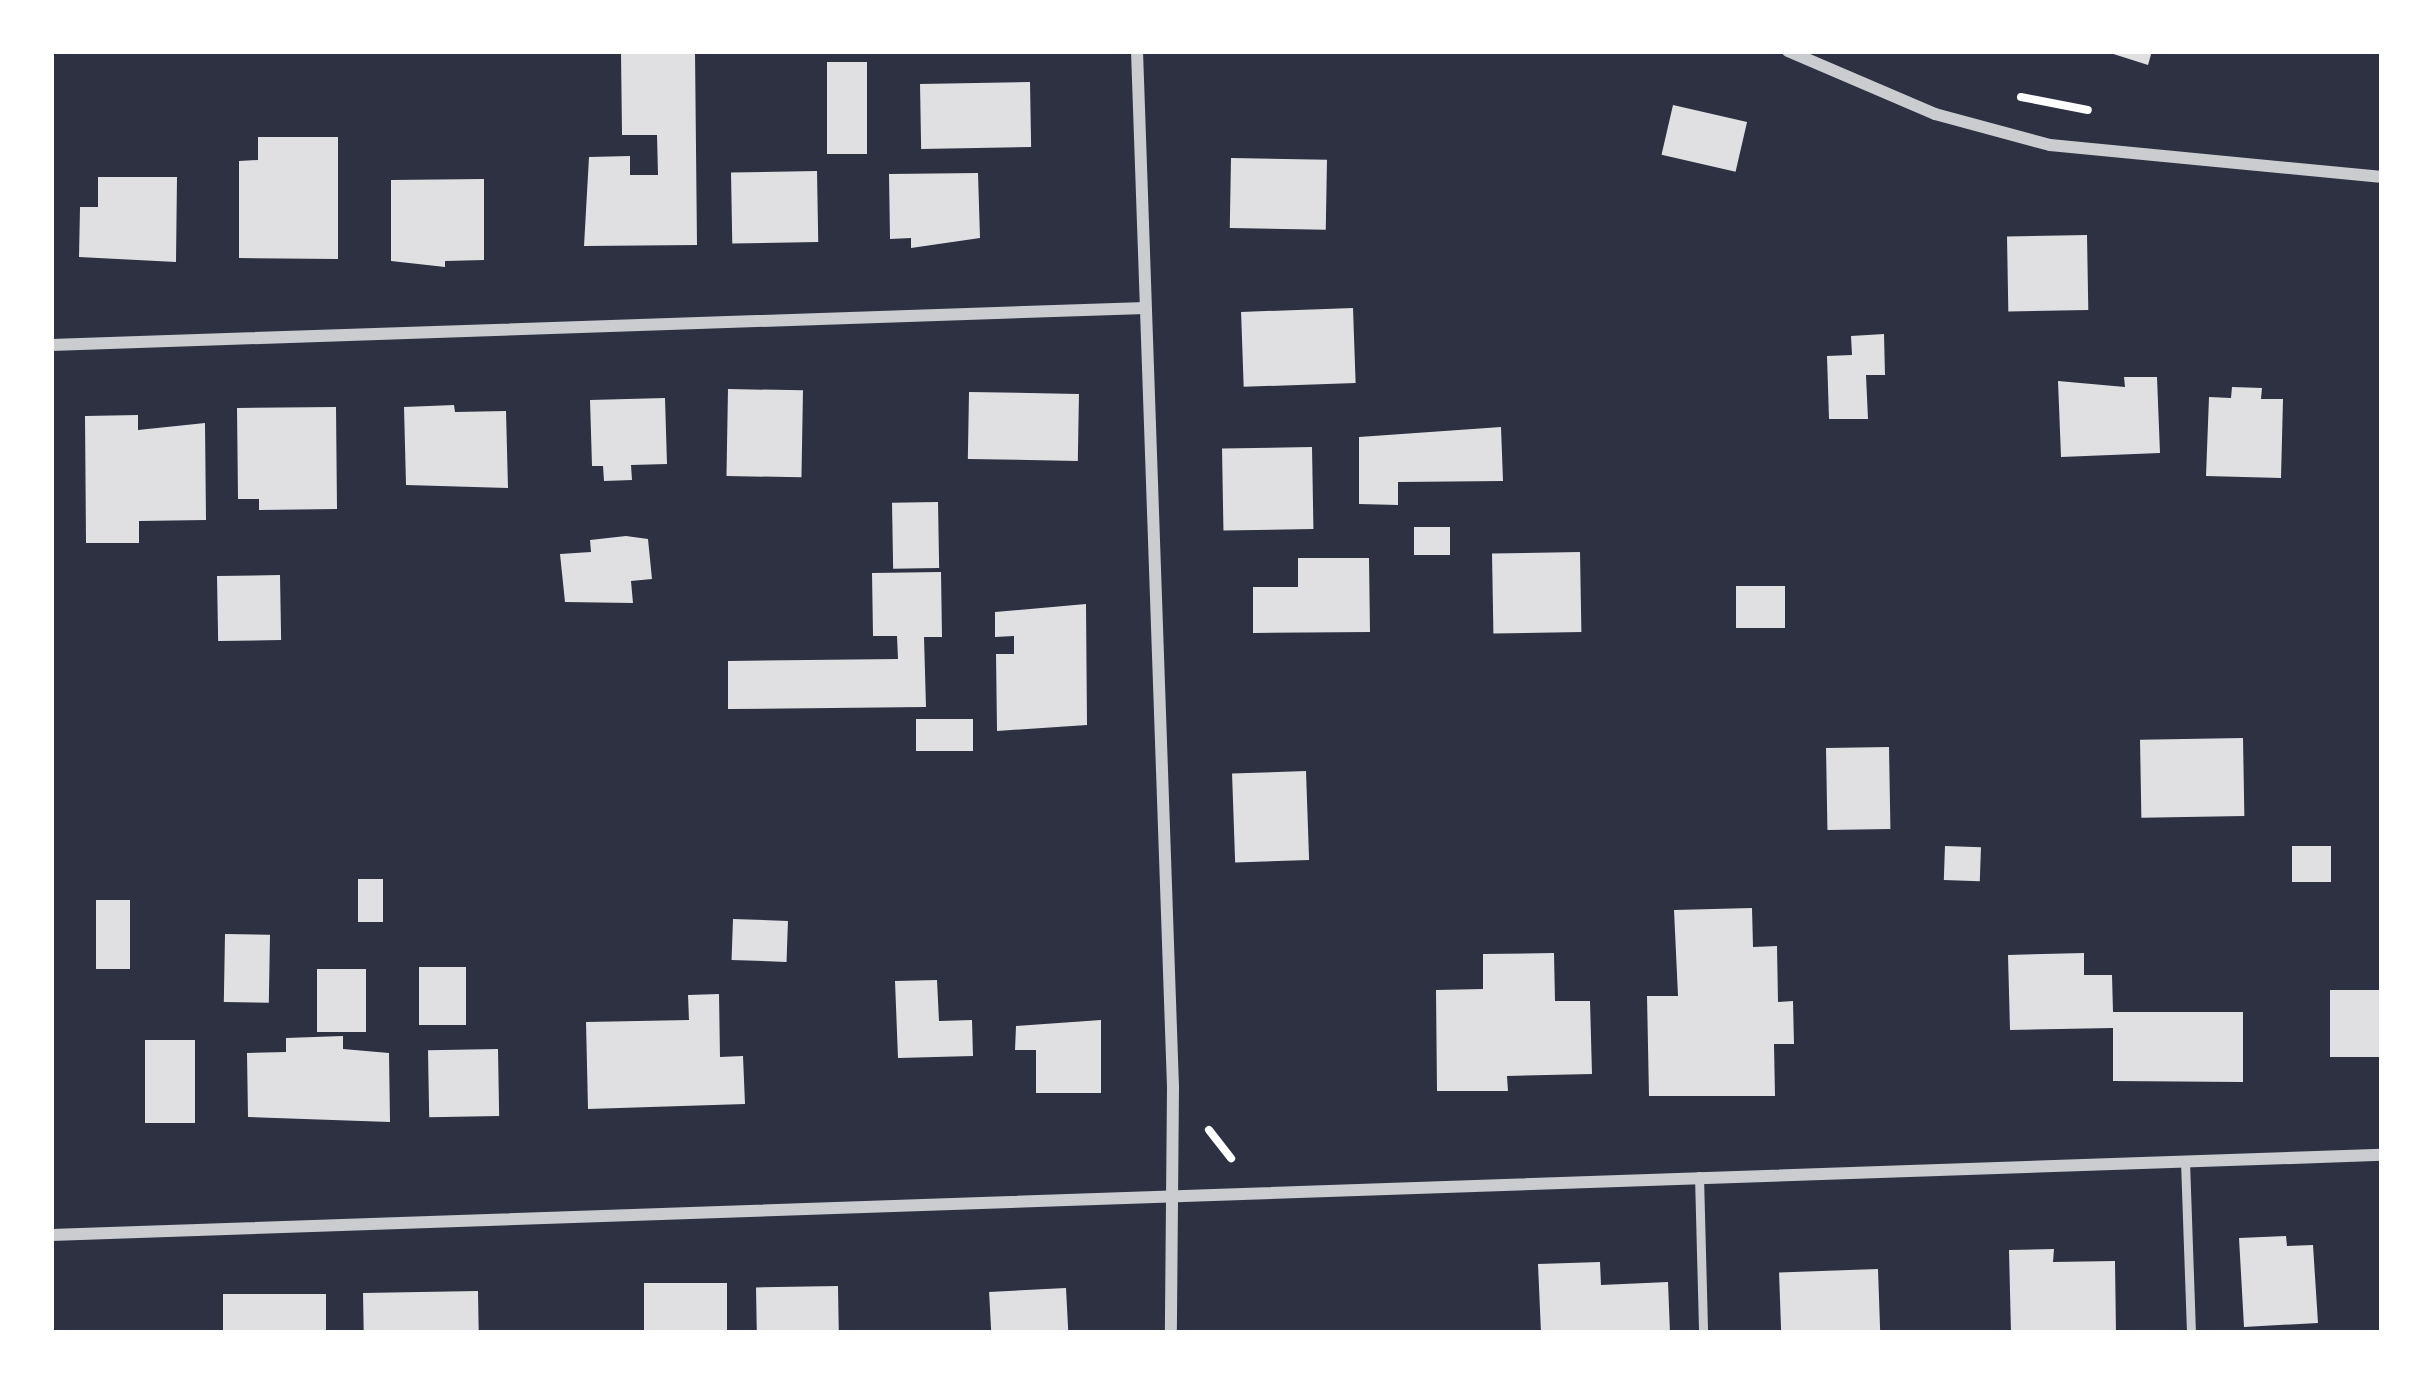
<!DOCTYPE html>
<style>
body{margin:0}
#map{position:relative;width:2433px;height:1384px;overflow:hidden;background:#2d3142;font-family:"PT Sans",sans-serif}
div>[style]{position:absolute}
.building>*{inset:0;background:#e0e0e3;transform-origin:0 0}
.path>*{height:8px;margin:-4px;padding:0 4px;transform-origin:4px;border-radius:4px;background:#fff}
.service>*{height:9px;margin:-4.5px;padding:0 4.5px;transform-origin:4.5px;border-radius:4.5px;background:#caccd0}
.minor>*{height:12px;margin:-6px;padding:0 6px;transform-origin:6px;border-radius:6px;background:#caccd0}
span{translate:-50% -50%;white-space:nowrap;text-align:center;line-height:1.15;-webkit-text-stroke:9px #fff;paint-order:stroke}
.frame{position:absolute;inset:0;border:54px solid #fff;pointer-events:none}
</style>
<div id="map">
<div class="building">
<i style="clip-path:polygon(630px 51px,695px 51px,697px 245px,584px 246px,589px 157px,630px 156px,630px 175px,658px 175px,657px 135px,622px 135px,621px 54px)"></i>
<i style="clip-path:polygon(2104px 51px,2152px 51px,2148px 65px)"></i>
<i style="left:827px;top:62px;width:40px;height:92px"></i>
<i style="left:1030px;top:82px;width:65px;height:110px;rotate:89deg"></i>
<i style="left:1673px;top:105px;width:76px;height:51px;rotate:13deg"></i>
<i style="clip-path:polygon(258px 137px,338px 137px,338px 259px,239px 258px,239px 161px,258px 160px)"></i>
<i style="left:1231px;top:158px;width:96px;height:70px;rotate:1deg"></i>
<i style="left:817px;top:171px;width:71px;height:86px;rotate:89deg"></i>
<i style="clip-path:polygon(978px 173px,980px 238px,911px 248px,911px 238px,890px 239px,889px 174px)"></i>
<i style="clip-path:polygon(98px 177px,177px 177px,176px 262px,79px 257px,80px 207px,98px 207px)"></i>
<i style="clip-path:polygon(484px 179px,484px 260px,445px 261px,445px 267px,391px 261px,391px 180px)"></i>
<i style="left:2087px;top:235px;width:75px;height:80px;rotate:89deg"></i>
<i style="left:1353px;top:308px;width:75px;height:112px;rotate:88deg"></i>
<i style="clip-path:polygon(1884px 334px,1885px 375px,1866px 375px,1868px 419px,1829px 419px,1827px 356px,1852px 355px,1851px 336px)"></i>
<i style="clip-path:polygon(2124px 377px,2157px 377px,2160px 453px,2061px 457px,2058px 381px,2125px 387px)"></i>
<i style="clip-path:polygon(2232px 387px,2262px 388px,2261px 399px,2283px 399px,2281px 478px,2206px 476px,2209px 397px,2231px 398px)"></i>
<i style="left:728px;top:389px;width:75px;height:87px;rotate:1deg"></i>
<i style="left:969px;top:392px;width:110px;height:67px;rotate:1deg"></i>
<i style="clip-path:polygon(665px 398px,667px 464px,631px 465px,632px 480px,604px 481px,603px 466px,592px 466px,590px 400px)"></i>
<i style="clip-path:polygon(454px 405px,455px 412px,506px 411px,508px 488px,406px 485px,404px 407px)"></i>
<i style="clip-path:polygon(336px 407px,337px 509px,259px 510px,259px 499px,238px 499px,237px 408px)"></i>
<i style="clip-path:polygon(138px 415px,138px 430px,205px 423px,206px 520px,139px 521px,139px 543px,86px 543px,85px 416px)"></i>
<i style="clip-path:polygon(1501px 427px,1503px 481px,1398px 482px,1398px 505px,1359px 504px,1359px 437px)"></i>
<i style="left:1312px;top:447px;width:82px;height:90px;rotate:89deg"></i>
<i style="left:938px;top:502px;width:66px;height:46px;rotate:89deg"></i>
<i style="left:1414px;top:527px;width:36px;height:28px"></i>
<i style="clip-path:polygon(626px 536px,648px 539px,652px 579px,631px 581px,633px 603px,565px 602px,560px 554px,591px 552px,590px 540px)"></i>
<i style="left:1580px;top:552px;width:80px;height:88px;rotate:89deg"></i>
<i style="clip-path:polygon(1298px 558px,1369px 558px,1370px 632px,1253px 633px,1253px 587px,1298px 587px)"></i>
<i style="clip-path:polygon(941px 572px,942px 637px,924px 637px,926px 707px,728px 709px,728px 661px,898px 659px,897px 636px,873px 636px,872px 573px)"></i>
<i style="left:280px;top:575px;width:65px;height:63px;rotate:89deg"></i>
<i style="left:1736px;top:586px;width:49px;height:42px"></i>
<i style="clip-path:polygon(1086px 604px,1087px 725px,997px 731px,996px 654px,1014px 654px,1014px 636px,995px 637px,995px 612px)"></i>
<i style="left:916px;top:719px;width:57px;height:32px"></i>
<i style="left:2243px;top:738px;width:78px;height:103px;rotate:89deg"></i>
<i style="left:1889px;top:747px;width:82px;height:63px;rotate:89deg"></i>
<i style="left:1306px;top:771px;width:89px;height:74px;rotate:88deg"></i>
<i style="left:1945px;top:846px;width:36px;height:34px;rotate:2deg"></i>
<i style="left:2331px;top:846px;width:36px;height:39px;rotate:90deg"></i>
<i style="left:358px;top:879px;width:25px;height:43px"></i>
<i style="left:96px;top:900px;width:34px;height:69px"></i>
<i style="clip-path:polygon(1752px 908px,1753px 947px,1777px 946px,1778px 1002px,1793px 1001px,1794px 1044px,1774px 1044px,1775px 1096px,1649px 1096px,1647px 996px,1678px 996px,1674px 910px)"></i>
<i style="left:733px;top:919px;width:55px;height:41px;rotate:2deg"></i>
<i style="left:225px;top:934px;width:45px;height:68px;rotate:1deg"></i>
<i style="clip-path:polygon(1554px 953px,1555px 1001px,1590px 1001px,1592px 1074px,1507px 1076px,1508px 1091px,1437px 1091px,1436px 990px,1483px 989px,1483px 954px)"></i>
<i style="clip-path:polygon(2084px 953px,2084px 975px,2112px 975px,2113px 1012px,2243px 1012px,2243px 1082px,2113px 1081px,2113px 1028px,2010px 1030px,2008px 955px)"></i>
<i style="left:419px;top:967px;width:47px;height:58px"></i>
<i style="left:317px;top:969px;width:49px;height:63px"></i>
<i style="clip-path:polygon(937px 980px,939px 1021px,972px 1020px,973px 1056px,898px 1058px,895px 981px)"></i>
<i style="left:2382px;top:990px;width:67px;height:52px;rotate:90deg"></i>
<i style="clip-path:polygon(719px 994px,720px 1057px,743px 1056px,745px 1104px,588px 1109px,586px 1022px,689px 1020px,688px 995px)"></i>
<i style="clip-path:polygon(1101px 1020px,1101px 1093px,1036px 1093px,1036px 1050px,1015px 1050px,1016px 1026px)"></i>
<i style="clip-path:polygon(343px 1036px,343px 1049px,389px 1053px,390px 1122px,248px 1117px,247px 1053px,286px 1052px,286px 1038px)"></i>
<i style="left:145px;top:1040px;width:50px;height:83px"></i>
<i style="left:498px;top:1049px;width:67px;height:70px;rotate:89deg"></i>
<i style="clip-path:polygon(2286px 1236px,2287px 1246px,2313px 1245px,2318px 1323px,2244px 1327px,2239px 1238px)"></i>
<i style="clip-path:polygon(2054px 1249px,2053px 1262px,2115px 1261px,2116px 1333px,2011px 1333px,2009px 1250px)"></i>
<i style="clip-path:polygon(1600px 1262px,1601px 1285px,1668px 1282px,1670px 1333px,1541px 1333px,1538px 1264px)"></i>
<i style="left:1878px;top:1269px;width:64px;height:99px;rotate:88deg"></i>
<i style="left:727px;top:1283px;width:50px;height:83px;rotate:90deg"></i>
<i style="left:838px;top:1286px;width:47px;height:82px;rotate:89deg"></i>
<i style="left:1066px;top:1288px;width:45px;height:77px;rotate:87deg"></i>
<i style="left:478px;top:1291px;width:42px;height:115px;rotate:89deg"></i>
<i style="left:326px;top:1294px;width:39px;height:103px;rotate:90deg"></i>
</div>
<div class="path">
<i style="left:2021px;top:97px;width:68px;rotate:11deg"></i>
<i style="left:1209px;top:1130px;width:36px;rotate:52deg"></i>
</div>
<div class="service">
<i style="left:2185px;top:1161px;width:172px;rotate:88deg"></i>
<i style="left:1699px;top:1176px;width:157px;rotate:88.5deg"></i>
</div>
<div class="minor">
<i style="left:1137px;top:51px;width:1037px;rotate:88.01deg"></i>
<i style="left:1173px;top:1087px;width:246px;rotate:90.5deg"></i>
<i style="left:1788px;top:51px;width:160px;rotate:23.2deg"></i>
<i style="left:1935px;top:114px;width:119px;rotate:15.1deg"></i>
<i style="left:2050px;top:145px;width:334px;rotate:5.5deg"></i>
<i style="left:51px;top:345px;width:1095px;rotate:-1.94deg"></i>
<i style="left:51px;top:1235px;width:2332px;rotate:-1.97deg"></i>
</div>
<div class="frame"></div>
</div>
